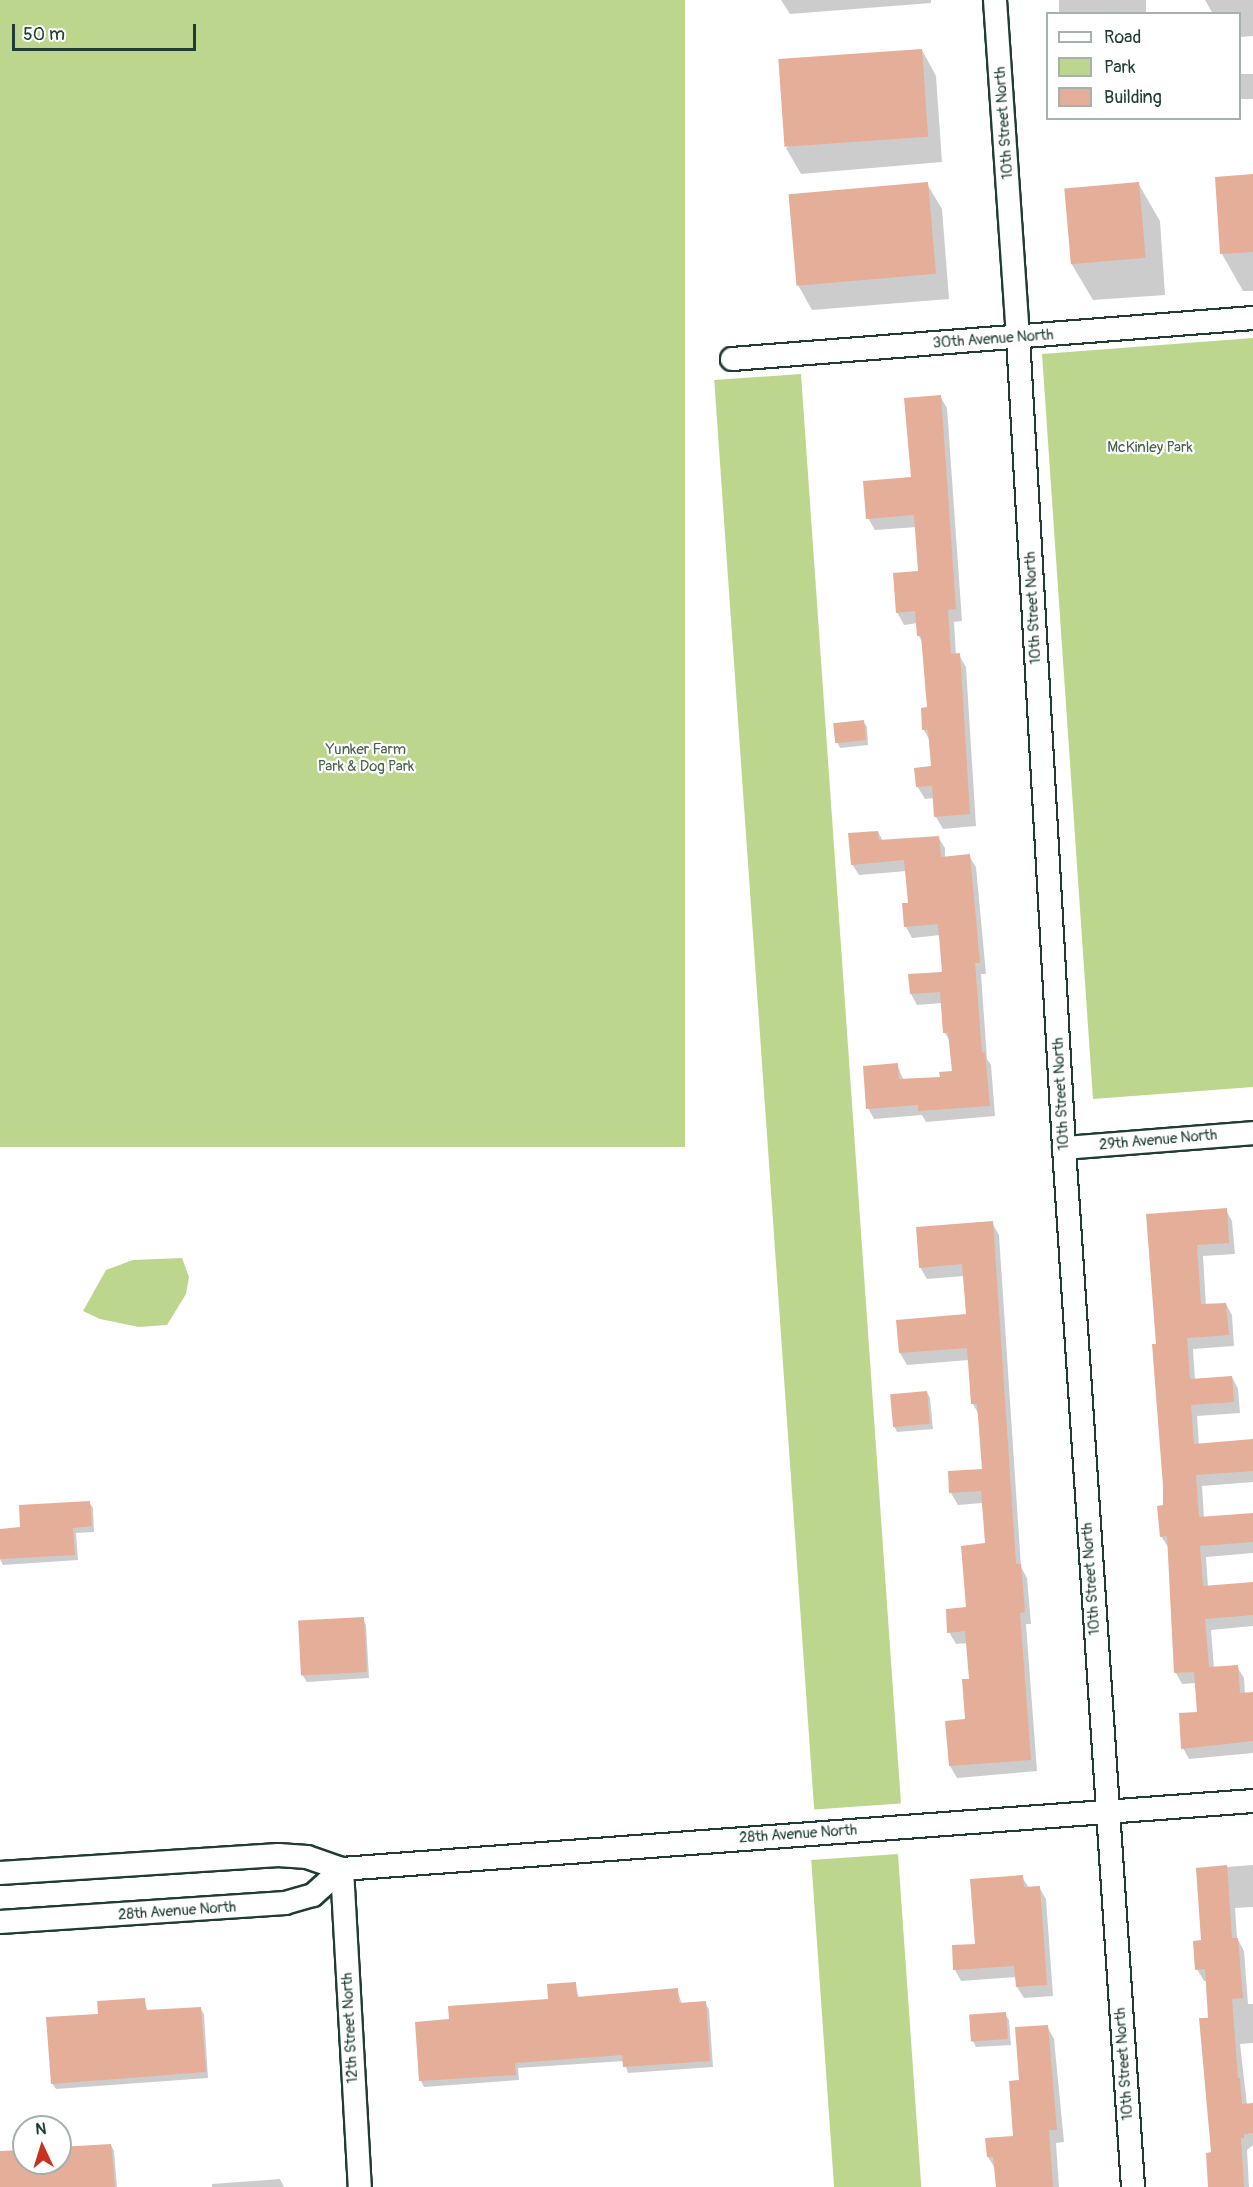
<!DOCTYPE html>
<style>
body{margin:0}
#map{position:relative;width:1253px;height:2187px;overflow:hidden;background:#fff;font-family:Pangolin,sans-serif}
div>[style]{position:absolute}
.green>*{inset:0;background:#bdd68d;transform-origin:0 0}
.shadow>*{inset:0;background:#0003;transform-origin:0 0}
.building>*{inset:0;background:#e4ae99;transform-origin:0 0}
.roads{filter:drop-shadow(2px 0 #1f3d34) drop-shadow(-2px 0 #1f3d34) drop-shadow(0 2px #1f3d34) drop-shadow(0 -2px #1f3d34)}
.minor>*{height:22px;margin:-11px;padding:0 11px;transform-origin:11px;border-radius:11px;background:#fff}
span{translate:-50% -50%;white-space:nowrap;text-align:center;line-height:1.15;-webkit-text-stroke:4.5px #fff;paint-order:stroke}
.street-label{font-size:15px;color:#1f3d34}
.park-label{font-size:15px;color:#46634a}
.legend{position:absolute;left:1046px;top:12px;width:195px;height:108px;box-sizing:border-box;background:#fff;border:2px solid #a5b1ae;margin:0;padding:8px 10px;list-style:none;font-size:18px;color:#1f3d34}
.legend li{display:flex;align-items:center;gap:12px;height:30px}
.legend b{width:30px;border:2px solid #a5b1ae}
.north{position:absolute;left:12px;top:2115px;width:60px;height:60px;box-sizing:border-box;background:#fff;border:2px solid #a5b1ae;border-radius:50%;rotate:356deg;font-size:16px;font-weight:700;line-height:24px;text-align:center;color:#1f3d34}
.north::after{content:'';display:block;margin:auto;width:21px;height:27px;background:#c8321e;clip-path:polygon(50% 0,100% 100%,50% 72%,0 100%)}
.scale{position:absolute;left:12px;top:24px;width:184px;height:27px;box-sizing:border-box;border:3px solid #1f3d34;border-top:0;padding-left:8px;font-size:18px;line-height:21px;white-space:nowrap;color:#1f3d34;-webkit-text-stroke:4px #fff;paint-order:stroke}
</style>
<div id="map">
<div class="green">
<i style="left:0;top:0;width:685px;height:1147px"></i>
<i style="clip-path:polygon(1253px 338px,1253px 1087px,1093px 1099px,1042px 354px)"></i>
<i style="left:801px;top:374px;width:1433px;height:87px;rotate:86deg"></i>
<i style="clip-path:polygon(182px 1258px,189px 1277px,186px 1294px,167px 1325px,139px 1327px,100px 1319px,83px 1311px,106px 1270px,133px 1260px)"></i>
<i style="left:898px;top:1854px;width:334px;height:87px;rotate:86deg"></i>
</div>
<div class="shadow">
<i style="clip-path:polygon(781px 0,931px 0,931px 3px,790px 14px)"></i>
<i style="left:1059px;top:0;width:87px;height:15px"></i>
<i style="clip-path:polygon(1205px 0,1253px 0,1253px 36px,1240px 37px,1240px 14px,1213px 14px)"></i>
<i style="clip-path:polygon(922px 50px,936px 76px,942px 162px,801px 174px,786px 148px)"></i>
<i style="left:1253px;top:74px;width:25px;height:13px;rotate:90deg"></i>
<i style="clip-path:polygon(1253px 176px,1253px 291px,1243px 291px,1222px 254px)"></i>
<i style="clip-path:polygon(1138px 183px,1160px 221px,1165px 295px,1093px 300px,1071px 263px,1066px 189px)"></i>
<i style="clip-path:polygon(927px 184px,942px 209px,949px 299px,812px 310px,798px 285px)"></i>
<i style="clip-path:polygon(940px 396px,947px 408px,962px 621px,954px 622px,956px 655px,959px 655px,966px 667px,976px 826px,943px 829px,936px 817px,934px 798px,925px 799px,917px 786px,932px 768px,930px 741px,924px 730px,929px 709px,923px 644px,919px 636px,918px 623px,904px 625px,897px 612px,920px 572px,917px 527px,875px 530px,868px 518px,912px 478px)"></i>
<i style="clip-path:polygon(863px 721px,867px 727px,868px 745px,840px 748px,837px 742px)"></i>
<i style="clip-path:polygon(878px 832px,883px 841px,938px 837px,945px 848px,945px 858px,969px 856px,976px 867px,986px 974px,981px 974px,987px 1059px,991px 1065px,995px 1116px,926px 1122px,922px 1115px,874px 1119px,868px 1108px,897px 1065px,904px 1081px,941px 1078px,953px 1073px,951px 1043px,945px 1033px,942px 1003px,917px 1005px,911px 994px,910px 976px,944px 973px,941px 935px,912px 938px,906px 927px,904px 905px,909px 904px,907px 871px,859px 875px,852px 864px)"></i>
<i style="clip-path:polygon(1226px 1210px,1232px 1221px,1235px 1254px,1203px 1256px,1206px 1306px,1226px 1304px,1232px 1315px,1234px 1346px,1193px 1349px,1195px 1380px,1232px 1377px,1238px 1389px,1240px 1413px,1197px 1416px,1199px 1445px,1253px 1440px,1253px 1482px,1202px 1486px,1204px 1518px,1253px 1514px,1253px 1553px,1206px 1557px,1208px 1587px,1253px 1584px,1253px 1626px,1211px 1630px,1214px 1668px,1237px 1667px,1244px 1678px,1245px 1694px,1253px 1693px,1253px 1753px,1189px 1759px,1183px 1748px,1199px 1713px,1196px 1683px,1182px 1684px,1176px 1673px,1168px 1547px,1161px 1536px,1165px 1507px,1158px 1345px,1147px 1216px)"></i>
<i style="clip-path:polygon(992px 1223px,999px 1235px,1021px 1567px,1027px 1578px,1031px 1624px,1026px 1624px,1037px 1771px,957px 1778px,950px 1766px,967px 1720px,970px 1680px,968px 1643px,956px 1644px,949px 1632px,968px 1609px,987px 1545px,983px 1503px,958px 1505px,951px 1493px,983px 1470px,979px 1415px,973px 1404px,969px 1360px,907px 1365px,900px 1353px,967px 1316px,964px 1276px,927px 1279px,920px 1267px)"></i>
<i style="clip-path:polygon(927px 1392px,930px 1398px,933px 1429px,897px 1432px,894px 1426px)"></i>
<i style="clip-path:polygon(89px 1502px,93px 1508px,94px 1532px,76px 1533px,78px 1560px,3px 1565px,0 1559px,0 1530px,22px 1529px)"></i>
<i style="clip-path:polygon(363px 1619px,366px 1625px,369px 1678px,307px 1682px,303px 1676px,300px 1623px)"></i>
<i style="clip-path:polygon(1253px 1865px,1253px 1907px,1235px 1908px,1237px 1938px,1244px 1951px,1248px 2004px,1253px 2004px,1253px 2043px,1240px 2044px,1247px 2105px,1253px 2106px,1253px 2145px,1247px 2150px,1249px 2187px,1210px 2187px,1213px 2154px,1200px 2020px,1210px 2019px,1207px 1981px,1204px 1981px,1197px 1969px,1203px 1942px,1198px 1869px)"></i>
<i style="clip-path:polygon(1022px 1877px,1029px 1888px,1039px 1887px,1046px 1899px,1053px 1996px,1024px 1998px,1017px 1987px,1016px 1977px,961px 1981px,955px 1970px,976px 1945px)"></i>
<i style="clip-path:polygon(575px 1983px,579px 1998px,677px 1990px,682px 2004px,705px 2003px,709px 2009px,713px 2067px,628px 2073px,624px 2061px,518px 2068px,519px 2080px,424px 2087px,421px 2081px,416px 2023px,451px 2021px,550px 2000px)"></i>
<i style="clip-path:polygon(144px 1999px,148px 2012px,200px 2008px,204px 2014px,208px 2078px,56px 2089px,52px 2083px)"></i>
<i style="clip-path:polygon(1005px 2014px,1009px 2020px,1011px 2045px,976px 2047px,973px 2041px)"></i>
<i style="clip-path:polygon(1047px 2026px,1054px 2039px,1064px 2142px,1056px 2143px,1059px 2187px,997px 2187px,996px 2170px,988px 2157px,1014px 2138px,1021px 2082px)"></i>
<i style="clip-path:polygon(111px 2145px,114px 2151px,117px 2187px,0 2187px,0 2153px,24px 2151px,24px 2163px,60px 2163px,60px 2149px)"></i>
<i style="clip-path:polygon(280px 2179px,284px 2187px,212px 2187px,212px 2184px)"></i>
</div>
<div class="building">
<i style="left:922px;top:49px;width:88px;height:144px;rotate:86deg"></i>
<i style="clip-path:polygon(1253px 174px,1253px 252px,1220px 254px,1215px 177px)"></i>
<i style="left:928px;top:182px;width:92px;height:140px;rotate:85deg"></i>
<i style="left:1139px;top:182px;width:76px;height:75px;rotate:85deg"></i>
<i style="clip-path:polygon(941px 395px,956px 609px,948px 610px,951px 654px,960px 653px,970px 814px,934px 817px,932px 786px,916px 787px,914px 768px,931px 766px,928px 730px,922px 730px,921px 708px,927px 707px,921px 636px,917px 636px,915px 611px,896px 613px,893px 573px,918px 571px,914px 515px,866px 519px,863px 481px,911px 477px,904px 398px)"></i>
<i style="left:864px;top:720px;width:20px;height:31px;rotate:84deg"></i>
<i style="clip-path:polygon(878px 831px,879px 840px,939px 836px,941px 857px,970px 854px,980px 963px,975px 963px,982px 1053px,985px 1052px,990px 1106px,918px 1111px,918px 1105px,866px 1109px,863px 1066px,898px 1063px,899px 1079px,940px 1077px,939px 1072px,952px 1071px,948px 1033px,943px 1033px,940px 992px,910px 994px,908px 974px,942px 972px,938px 924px,904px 927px,902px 903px,908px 903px,904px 860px,851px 865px,848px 833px)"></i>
<i style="clip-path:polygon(1227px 1208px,1229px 1243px,1197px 1245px,1201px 1304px,1226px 1303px,1229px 1335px,1187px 1338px,1190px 1379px,1232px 1376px,1234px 1402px,1191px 1405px,1194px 1444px,1253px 1439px,1253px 1471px,1196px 1475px,1199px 1517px,1253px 1513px,1253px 1542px,1200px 1546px,1203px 1586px,1253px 1582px,1253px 1615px,1205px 1619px,1209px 1667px,1238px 1665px,1240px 1693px,1253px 1692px,1253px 1741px,1181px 1749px,1179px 1713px,1197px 1712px,1194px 1672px,1174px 1673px,1167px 1536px,1160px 1537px,1157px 1506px,1163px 1505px,1163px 1486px,1152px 1344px,1156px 1344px,1146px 1214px)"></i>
<i style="clip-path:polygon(993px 1221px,1016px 1564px,1021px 1564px,1025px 1612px,1020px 1613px,1031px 1760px,949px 1766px,945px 1721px,965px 1719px,962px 1679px,969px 1679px,965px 1631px,947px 1633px,946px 1609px,966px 1607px,961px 1546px,985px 1543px,981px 1491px,949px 1493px,948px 1471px,982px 1469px,977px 1404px,971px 1404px,967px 1348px,899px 1353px,896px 1320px,966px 1314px,962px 1264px,919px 1268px,916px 1227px)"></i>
<i style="left:927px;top:1391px;width:33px;height:37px;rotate:85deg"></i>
<i style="clip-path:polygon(90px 1501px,92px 1526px,73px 1528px,75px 1555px,0 1559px,0 1529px,20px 1527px,19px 1505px)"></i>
<i style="left:364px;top:1617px;width:55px;height:66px;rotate:87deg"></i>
<i style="clip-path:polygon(1227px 1865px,1232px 1938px,1238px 1938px,1243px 1998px,1232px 1999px,1238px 2078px,1240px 2078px,1242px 2104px,1253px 2103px,1253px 2133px,1244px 2134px,1244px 2138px,1241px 2138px,1244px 2187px,1208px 2187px,1206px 2153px,1211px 2152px,1199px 2018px,1208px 2018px,1205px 1969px,1195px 1970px,1193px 1941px,1201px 1940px,1196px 1868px)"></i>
<i style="clip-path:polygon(1023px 1875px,1024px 1887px,1040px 1886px,1047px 1985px,1016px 1987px,1014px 1966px,953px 1970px,952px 1945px,975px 1944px,970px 1879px)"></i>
<i style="clip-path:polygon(576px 1982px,577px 1997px,678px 1988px,679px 2003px,706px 2001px,710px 2061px,623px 2067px,622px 2055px,515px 2063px,516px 2075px,419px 2081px,415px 2022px,449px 2019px,448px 2006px,548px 1999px,547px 1984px)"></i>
<i style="clip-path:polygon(145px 1998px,146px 2010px,201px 2007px,206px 2072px,51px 2084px,46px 2017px,98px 2014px,97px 2001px)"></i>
<i style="left:1006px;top:2012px;width:27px;height:37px;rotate:86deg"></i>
<i style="clip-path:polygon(1048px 2025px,1057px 2130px,1049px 2130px,1053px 2187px,996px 2187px,993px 2157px,987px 2157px,985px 2138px,1013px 2136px,1009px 2081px,1019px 2080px,1015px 2027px)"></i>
<i style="clip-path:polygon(111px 2144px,115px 2187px,0 2187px,0 2151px,24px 2150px,24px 2163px,60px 2163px,60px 2147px)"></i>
</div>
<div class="roads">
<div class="minor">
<i style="left:995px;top:0;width:338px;rotate:86.1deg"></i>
<i style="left:1018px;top:337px;width:812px;rotate:86.75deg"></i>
<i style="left:1064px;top:1148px;width:1041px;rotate:86.2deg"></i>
<i style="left:732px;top:359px;width:523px;rotate:-4.5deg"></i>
<i style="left:1064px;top:1148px;width:190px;rotate:-4.5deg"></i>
<i style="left:342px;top:1869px;width:319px;rotate:86.8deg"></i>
<i style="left:0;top:1873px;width:279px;rotate:-3.7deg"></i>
<i style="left:278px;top:1855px;width:29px;rotate:4deg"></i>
<i style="left:307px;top:1857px;width:37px;rotate:19deg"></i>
<i style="left:342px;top:1869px;width:914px;rotate:-4.27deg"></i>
<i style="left:0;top:1922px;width:286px;rotate:-3.8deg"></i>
<i style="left:285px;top:1903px;width:29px;rotate:-16deg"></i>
<i style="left:313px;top:1895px;width:39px;rotate:-42deg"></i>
</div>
</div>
<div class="street-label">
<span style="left:1004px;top:123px;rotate:-94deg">10th Street North</span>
<span style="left:993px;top:339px;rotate:-4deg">30th Avenue North</span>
<span style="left:1033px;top:608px;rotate:-93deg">10th Street North</span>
<span style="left:1061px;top:1094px;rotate:-93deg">10th Street North</span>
<span style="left:1158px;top:1140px;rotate:-5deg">29th Avenue North</span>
<span style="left:1091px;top:1579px;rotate:-94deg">10th Street North</span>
<span style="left:798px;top:1834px;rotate:-4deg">28th Avenue North</span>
<span style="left:177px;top:1911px;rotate:-4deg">28th Avenue North</span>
<span style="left:350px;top:2028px;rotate:-93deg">12th Street North</span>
<span style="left:1124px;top:2064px;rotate:-94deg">10th Street North</span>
</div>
<div class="park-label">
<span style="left:1150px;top:448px">McKinley Park</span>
<span style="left:366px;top:758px">Yunker Farm<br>Park &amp; Dog Park</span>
</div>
<ul class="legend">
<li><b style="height:8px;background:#fff"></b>Road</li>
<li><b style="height:16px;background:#bdd68d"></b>Park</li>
<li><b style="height:16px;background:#e4ae99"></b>Building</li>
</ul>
<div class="north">N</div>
<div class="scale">50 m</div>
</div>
